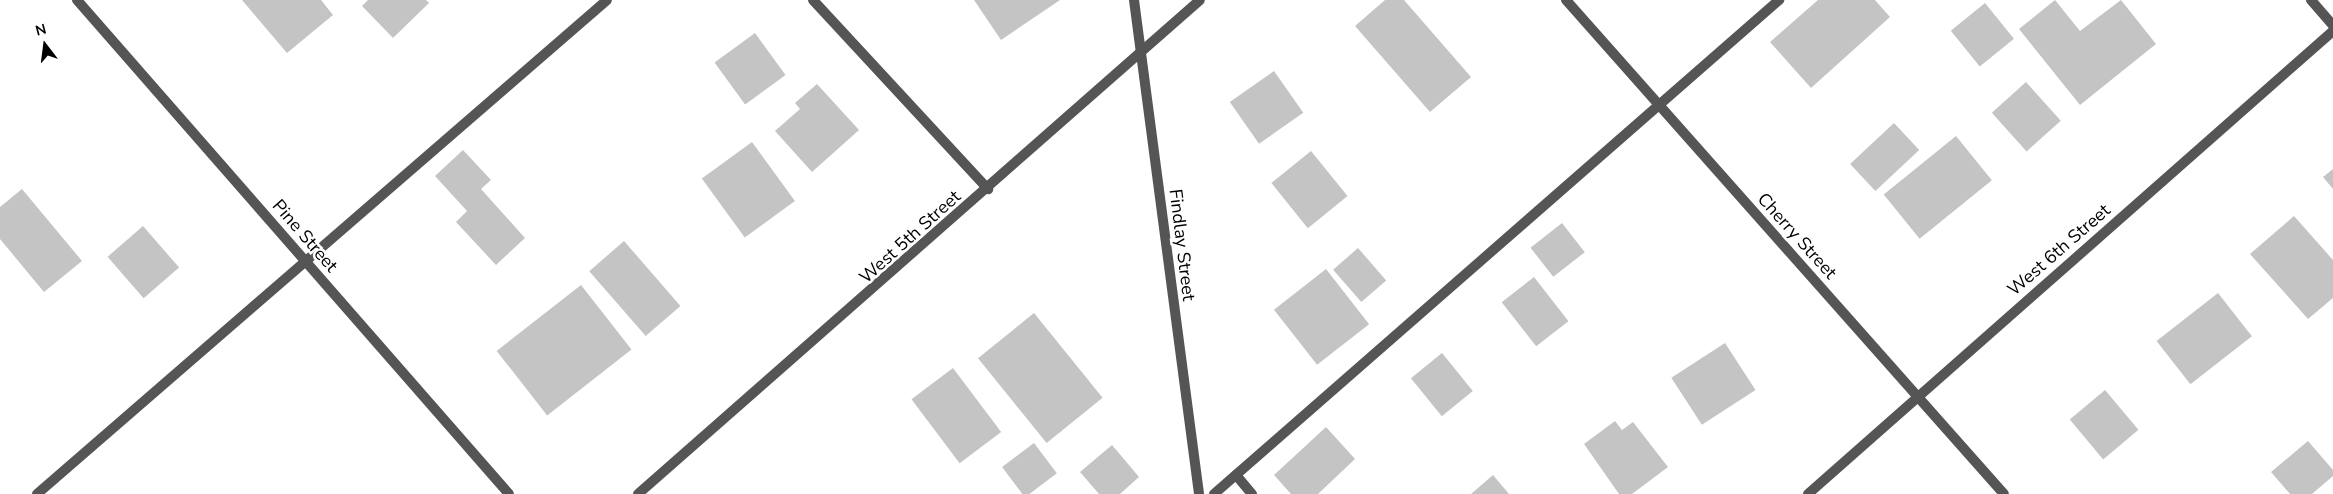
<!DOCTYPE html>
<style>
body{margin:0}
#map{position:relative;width:2333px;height:494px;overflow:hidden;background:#fff;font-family:"Nunito Sans",sans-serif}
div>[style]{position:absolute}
.building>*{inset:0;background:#c4c4c4;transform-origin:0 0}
.lane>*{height:10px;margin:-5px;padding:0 5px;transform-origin:5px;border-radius:5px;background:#555}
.street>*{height:10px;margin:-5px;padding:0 5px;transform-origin:5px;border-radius:5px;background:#555}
span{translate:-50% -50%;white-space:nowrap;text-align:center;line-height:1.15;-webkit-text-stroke:5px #fff;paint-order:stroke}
.street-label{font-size:18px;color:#000}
.north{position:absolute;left:20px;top:20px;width:50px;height:50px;-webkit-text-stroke:4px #fff;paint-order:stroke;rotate:345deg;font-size:14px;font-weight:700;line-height:20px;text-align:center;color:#000}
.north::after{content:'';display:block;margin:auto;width:18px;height:22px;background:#000;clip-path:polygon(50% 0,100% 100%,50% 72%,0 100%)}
</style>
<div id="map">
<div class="building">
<i style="clip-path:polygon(242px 0,321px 0,333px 15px,287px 53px)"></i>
<i style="clip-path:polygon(368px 0,426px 0,429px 3px,393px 38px,362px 6px)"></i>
<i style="clip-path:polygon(974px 0,1060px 0,1001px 40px)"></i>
<i style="clip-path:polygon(1385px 0,1404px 0,1471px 77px,1430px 112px,1355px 26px)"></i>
<i style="clip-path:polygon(1818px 0,1875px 0,1890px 17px,1811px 88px,1770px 42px)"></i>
<i style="clip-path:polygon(2055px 0,2080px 31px,2121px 0,2156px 44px,2080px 105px,2019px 29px)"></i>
<i style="left:1985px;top:3px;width:46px;height:44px;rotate:51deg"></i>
<i style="left:755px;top:33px;width:52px;height:50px;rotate:54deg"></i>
<i style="left:1274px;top:71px;width:51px;height:54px;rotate:55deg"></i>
<i style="left:2026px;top:82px;width:52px;height:46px;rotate:48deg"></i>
<i style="clip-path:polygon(817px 84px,859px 130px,812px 172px,775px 131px,800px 109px,795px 103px)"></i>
<i style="left:1894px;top:123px;width:37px;height:60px;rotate:47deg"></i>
<i style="left:1956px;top:136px;width:57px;height:93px;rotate:51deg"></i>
<i style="left:752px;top:142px;width:73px;height:62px;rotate:54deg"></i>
<i style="clip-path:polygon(463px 150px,491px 180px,481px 189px,525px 238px,496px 265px,456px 222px,467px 211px,435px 176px)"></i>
<i style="left:1311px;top:151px;width:58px;height:51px;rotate:51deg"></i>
<i style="clip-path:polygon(2333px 169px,2333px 189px,2323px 177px)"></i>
<i style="clip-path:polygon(22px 189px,82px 261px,44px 292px,0 239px,0 207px)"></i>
<i style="clip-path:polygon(2294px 216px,2333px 260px,2333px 298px,2308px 319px,2250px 254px)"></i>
<i style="left:1562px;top:223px;width:37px;height:40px;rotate:52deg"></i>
<i style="left:143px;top:226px;width:55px;height:47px;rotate:49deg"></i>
<i style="left:624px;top:241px;width:86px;height:46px;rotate:49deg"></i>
<i style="left:1358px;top:248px;width:43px;height:33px;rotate:49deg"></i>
<i style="left:1326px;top:269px;width:70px;height:66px;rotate:52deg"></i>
<i style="left:1534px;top:277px;width:56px;height:41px;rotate:52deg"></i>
<i style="left:581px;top:285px;width:82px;height:107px;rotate:52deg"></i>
<i style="left:2218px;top:293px;width:55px;height:78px;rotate:52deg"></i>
<i style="left:1034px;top:313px;width:109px;height:72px;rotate:51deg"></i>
<i style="left:1725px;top:343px;width:56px;height:64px;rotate:57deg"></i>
<i style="left:1442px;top:353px;width:49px;height:40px;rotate:51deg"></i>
<i style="left:953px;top:368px;width:80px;height:52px;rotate:53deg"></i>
<i style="left:2105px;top:390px;width:52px;height:46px;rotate:50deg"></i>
<i style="clip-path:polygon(1615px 421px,1622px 430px,1633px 422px,1668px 467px,1632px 494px,1619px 494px,1584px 444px)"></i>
<i style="clip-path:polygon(1326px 427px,1355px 459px,1318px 494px,1291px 494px,1274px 475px)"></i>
<i style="clip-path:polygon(2308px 441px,2333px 470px,2333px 476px,2312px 494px,2290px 494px,2271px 472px)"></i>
<i style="left:1034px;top:443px;width:38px;height:40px;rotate:53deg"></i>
<i style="clip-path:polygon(1112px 445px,1139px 477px,1120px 494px,1099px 494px,1080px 472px)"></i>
<i style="clip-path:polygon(1493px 475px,1509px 494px,1471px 494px)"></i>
</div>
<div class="lane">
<i style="left:813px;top:0;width:258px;rotate:47.2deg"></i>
<i style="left:2311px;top:0;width:33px;rotate:49deg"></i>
<i style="left:1236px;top:475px;width:25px;rotate:50deg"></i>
<i style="left:37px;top:494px;width:754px;rotate:-40.91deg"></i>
<i style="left:1214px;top:494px;width:751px;rotate:-41.16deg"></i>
</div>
<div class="street">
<i style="left:77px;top:0;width:656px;rotate:48.83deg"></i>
<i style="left:1134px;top:0;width:498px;rotate:82.5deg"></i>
<i style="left:1566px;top:0;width:660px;rotate:48.44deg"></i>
<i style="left:638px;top:494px;width:748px;rotate:-41.32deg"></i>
<i style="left:1808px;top:494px;width:700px;rotate:-41.41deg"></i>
</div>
<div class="street-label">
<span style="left:305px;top:236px;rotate:49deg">Pine Street</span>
<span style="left:1797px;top:236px;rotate:48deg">Cherry Street</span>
<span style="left:910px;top:237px;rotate:-42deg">West 5th Street</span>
<span style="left:1182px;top:245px;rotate:83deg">Findlay Street</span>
<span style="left:2059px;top:250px;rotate:-41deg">West 6th Street</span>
</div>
<div class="north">N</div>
</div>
